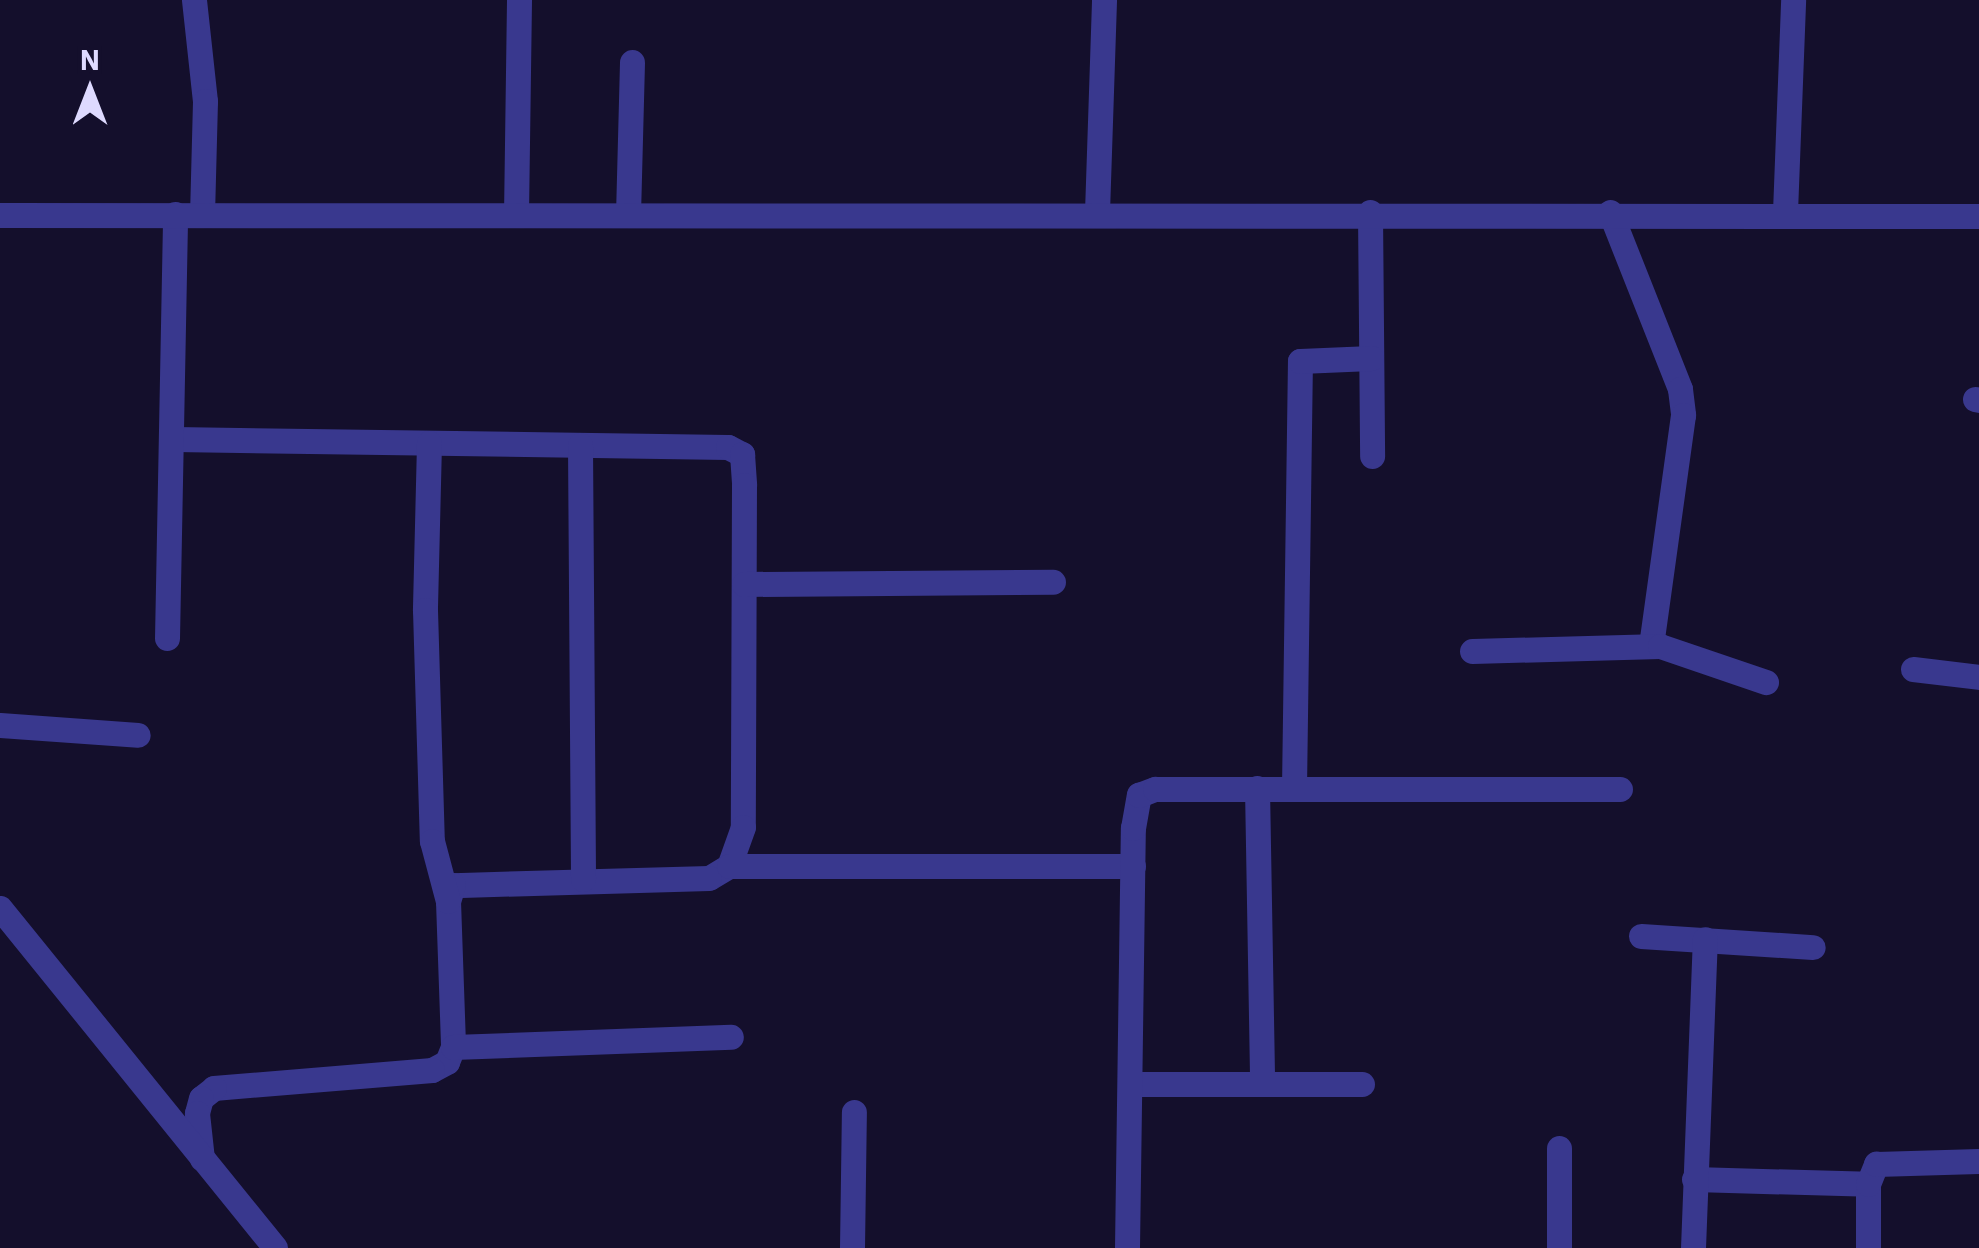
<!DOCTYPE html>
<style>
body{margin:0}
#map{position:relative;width:1979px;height:1248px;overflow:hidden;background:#140f2c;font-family:"IBM Plex Sans",sans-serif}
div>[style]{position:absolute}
.minor>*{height:25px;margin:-12.5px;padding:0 12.5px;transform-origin:12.5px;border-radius:12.5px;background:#39388e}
.tertiary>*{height:25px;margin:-12.5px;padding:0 12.5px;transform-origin:12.5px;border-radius:12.5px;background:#39388e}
span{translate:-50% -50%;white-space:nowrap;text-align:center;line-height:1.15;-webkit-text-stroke:10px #140f2c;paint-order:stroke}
.north{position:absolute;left:40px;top:40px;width:100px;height:100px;-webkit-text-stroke:8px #140f2c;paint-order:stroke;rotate:0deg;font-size:28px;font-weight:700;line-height:40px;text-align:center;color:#dedaff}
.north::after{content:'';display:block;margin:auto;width:35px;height:45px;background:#dedaff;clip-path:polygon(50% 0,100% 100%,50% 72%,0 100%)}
</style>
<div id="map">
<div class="minor">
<i style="left:194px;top:0;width:102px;rotate:83.8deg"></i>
<i style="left:205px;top:101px;width:113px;rotate:91.5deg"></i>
<i style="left:1097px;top:212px;width:212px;rotate:-88.1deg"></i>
<i style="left:1370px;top:212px;width:244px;rotate:89.5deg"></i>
<i style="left:1610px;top:212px;width:190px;rotate:68.4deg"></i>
<i style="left:1680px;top:389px;width:26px;rotate:83deg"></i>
<i style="left:1683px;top:415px;width:233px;rotate:97.9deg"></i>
<i style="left:1785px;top:212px;width:212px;rotate:-87.8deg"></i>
<i style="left:516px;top:215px;width:215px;rotate:-89.2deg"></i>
<i style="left:628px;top:215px;width:153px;rotate:-88.5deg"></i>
<i style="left:1975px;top:399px;width:4px;rotate:14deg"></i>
<i style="left:174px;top:439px;width:554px;rotate:0.83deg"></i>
<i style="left:728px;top:447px;width:16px;rotate:27deg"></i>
<i style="left:742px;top:454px;width:31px;rotate:86deg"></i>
<i style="left:744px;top:485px;width:342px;rotate:90.2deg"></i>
<i style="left:743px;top:827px;width:41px;rotate:109.7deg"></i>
<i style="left:729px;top:866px;width:23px;rotate:149deg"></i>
<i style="left:709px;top:878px;width:256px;rotate:178.4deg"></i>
<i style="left:453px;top:885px;width:17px;rotate:107deg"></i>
<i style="left:448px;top:901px;width:146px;rotate:88deg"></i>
<i style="left:453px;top:1047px;width:16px;rotate:112deg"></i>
<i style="left:447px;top:1062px;width:17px;rotate:152deg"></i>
<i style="left:432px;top:1070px;width:219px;rotate:175.3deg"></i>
<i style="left:214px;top:1088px;width:16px;rotate:142deg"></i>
<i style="left:201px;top:1098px;width:16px;rotate:105deg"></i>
<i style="left:197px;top:1113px;width:46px;rotate:83.8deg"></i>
<i style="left:429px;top:443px;width:167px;rotate:91.4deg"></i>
<i style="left:425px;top:610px;width:231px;rotate:88.3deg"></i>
<i style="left:432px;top:841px;width:62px;rotate:75.1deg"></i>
<i style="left:580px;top:445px;width:434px;rotate:89.6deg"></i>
<i style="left:744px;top:584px;width:309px;rotate:-0.4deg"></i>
<i style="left:167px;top:638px;width:424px;rotate:-88.9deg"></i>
<i style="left:1472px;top:651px;width:188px;rotate:-1.5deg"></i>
<i style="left:1660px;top:646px;width:112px;rotate:18.8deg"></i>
<i style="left:1913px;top:669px;width:66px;rotate:6.9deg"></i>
<i style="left:0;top:725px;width:138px;rotate:4.1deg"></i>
<i style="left:1257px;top:788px;width:296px;rotate:89deg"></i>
<i style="left:1294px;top:788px;width:427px;rotate:-89.2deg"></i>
<i style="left:1300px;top:361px;width:71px;rotate:-2.4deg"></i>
<i style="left:729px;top:866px;width:404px"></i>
<i style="left:1641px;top:936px;width:172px;rotate:3.7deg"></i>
<i style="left:453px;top:1047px;width:278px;rotate:-2.1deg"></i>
<i style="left:1130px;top:1084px;width:232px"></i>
<i style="left:1694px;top:1179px;width:174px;rotate:1.6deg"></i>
<i style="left:852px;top:1248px;width:136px;rotate:-89.2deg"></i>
<i style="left:1127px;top:1248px;width:420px;rotate:-89.2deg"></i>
<i style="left:1133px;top:828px;width:34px;rotate:-80deg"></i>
<i style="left:1139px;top:795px;width:17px;rotate:-21deg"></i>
<i style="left:1155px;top:789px;width:465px"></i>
<i style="left:1559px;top:1248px;width:100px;rotate:-90deg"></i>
<i style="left:1693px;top:1248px;width:309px;rotate:-87.8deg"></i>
<i style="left:1868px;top:1248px;width:64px;rotate:-90deg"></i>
<i style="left:1868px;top:1184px;width:22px;rotate:-68deg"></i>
<i style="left:1876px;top:1164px;width:103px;rotate:-1.7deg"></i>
</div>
<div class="tertiary">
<i style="left:0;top:215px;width:1979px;rotate:0.03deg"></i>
<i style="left:0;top:908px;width:437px;rotate:51deg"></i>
</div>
<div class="north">N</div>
</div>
